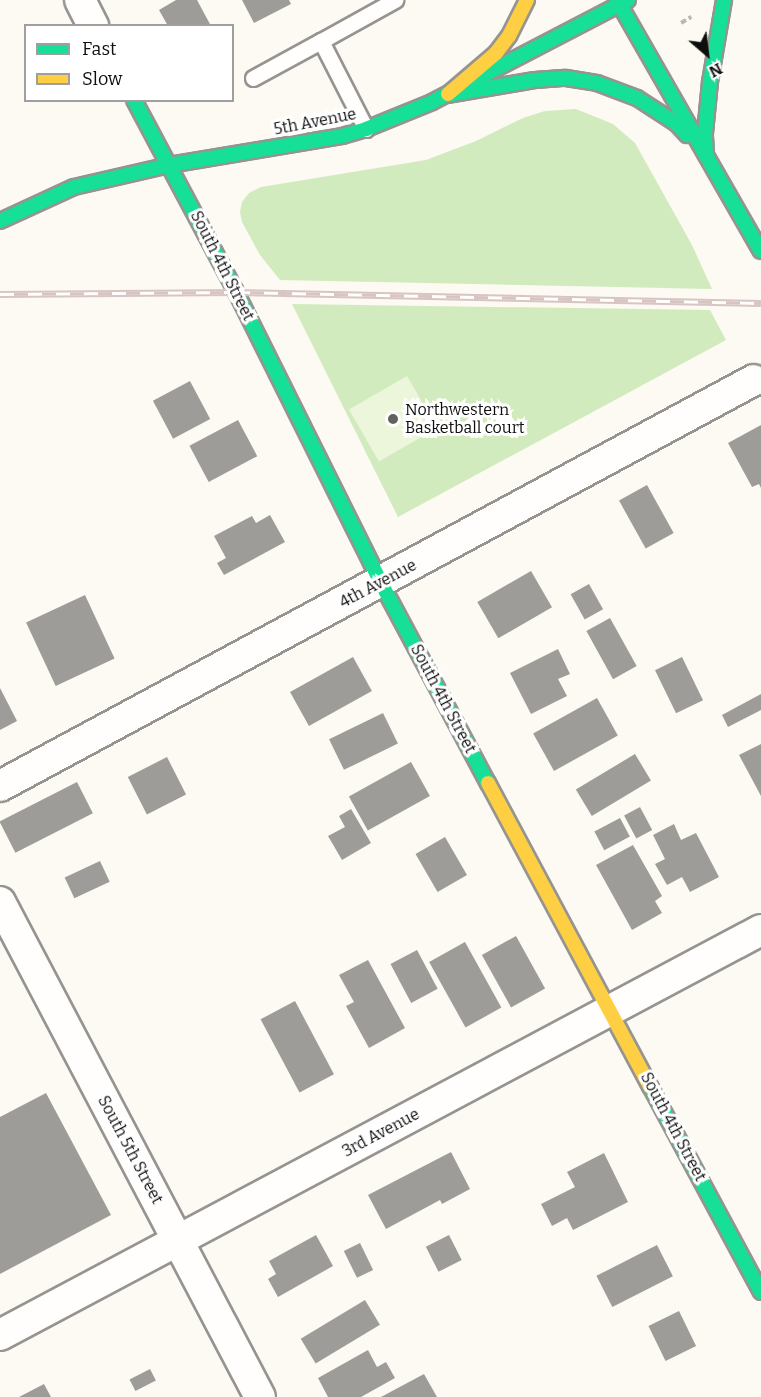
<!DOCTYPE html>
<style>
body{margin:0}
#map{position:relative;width:761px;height:1397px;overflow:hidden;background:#fcfaf2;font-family:Bitter,serif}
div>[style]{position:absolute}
.forest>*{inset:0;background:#d1ebbe}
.pitch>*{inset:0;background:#ecf6db;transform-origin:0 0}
.building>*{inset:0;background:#9e9c98;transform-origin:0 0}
.path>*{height:4px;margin-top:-2px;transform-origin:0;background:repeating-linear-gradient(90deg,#b8b8b6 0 6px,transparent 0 9px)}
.roads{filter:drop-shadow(2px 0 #959491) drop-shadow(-2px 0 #959491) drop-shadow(0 2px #959491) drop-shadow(0 -2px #959491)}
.lane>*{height:15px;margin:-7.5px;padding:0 7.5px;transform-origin:7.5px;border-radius:7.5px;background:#fffefd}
.street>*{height:30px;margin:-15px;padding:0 15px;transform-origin:15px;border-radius:15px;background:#fffefd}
.fast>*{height:14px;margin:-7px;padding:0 7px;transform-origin:7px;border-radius:7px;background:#16e098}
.slow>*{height:14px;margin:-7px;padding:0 7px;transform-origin:7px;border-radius:7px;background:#ffcf43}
.rail>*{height:7px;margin-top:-3.5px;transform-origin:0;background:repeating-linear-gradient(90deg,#fff 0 14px,#d8c5c3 0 28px);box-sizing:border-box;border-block:2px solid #d8c5c3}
.dots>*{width:16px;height:16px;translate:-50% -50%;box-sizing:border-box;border:3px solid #fff;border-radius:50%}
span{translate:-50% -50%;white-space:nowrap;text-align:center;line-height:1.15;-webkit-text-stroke:6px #fff;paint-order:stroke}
.street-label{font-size:16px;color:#0e0e0e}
.poi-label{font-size:16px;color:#0e0e0e}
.left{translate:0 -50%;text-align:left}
.legend{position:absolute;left:24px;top:24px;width:210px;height:78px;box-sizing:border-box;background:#fff;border:2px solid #9f9f9f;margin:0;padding:8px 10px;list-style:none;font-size:18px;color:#0e0e0e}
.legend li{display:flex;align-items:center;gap:12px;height:30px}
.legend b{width:30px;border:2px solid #9f9f9f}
.north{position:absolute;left:677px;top:24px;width:60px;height:60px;-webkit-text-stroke:4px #fff;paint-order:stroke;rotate:152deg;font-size:16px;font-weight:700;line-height:24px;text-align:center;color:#0e0e0e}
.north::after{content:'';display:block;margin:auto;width:21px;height:27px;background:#0e0e0e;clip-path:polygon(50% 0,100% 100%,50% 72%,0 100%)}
</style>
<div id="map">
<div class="forest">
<i style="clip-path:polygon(576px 109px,613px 124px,635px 143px,692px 245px,712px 289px,280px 280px,260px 255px,242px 222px,240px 212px,242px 202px,249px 193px,261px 187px,426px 160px,476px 141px,523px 118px,545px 111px)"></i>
<i style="clip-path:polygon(292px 304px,710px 310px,726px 340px,398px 517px)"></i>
</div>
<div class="pitch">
<i style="left:407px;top:376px;width:60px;height:67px;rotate:60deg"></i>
</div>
<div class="building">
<i style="clip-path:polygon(176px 0,197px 0,211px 26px,168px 26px,159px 10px)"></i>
<i style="clip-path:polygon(242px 0,289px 0,291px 4px,254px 23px)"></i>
<i style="left:190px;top:381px;width:43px;height:42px;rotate:62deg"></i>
<i style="left:238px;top:420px;width:41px;height:55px;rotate:62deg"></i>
<i style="clip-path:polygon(761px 425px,761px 488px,759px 484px,752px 487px,728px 443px)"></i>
<i style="left:647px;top:485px;width:55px;height:32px;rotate:61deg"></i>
<i style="clip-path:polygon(270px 515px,285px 542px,224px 575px,217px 563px,226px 558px,214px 536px,252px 516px,256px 523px)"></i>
<i style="left:531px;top:571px;width:42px;height:62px;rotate:60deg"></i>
<i style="left:589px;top:584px;width:29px;height:21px;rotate:61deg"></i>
<i style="left:85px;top:595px;width:70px;height:65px;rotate:65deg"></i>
<i style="left:610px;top:618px;width:55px;height:27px;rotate:61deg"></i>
<i style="clip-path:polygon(558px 649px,570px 674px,558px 679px,567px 696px,531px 714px,510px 673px)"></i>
<i style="left:353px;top:657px;width:39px;height:72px;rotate:61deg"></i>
<i style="left:682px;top:657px;width:48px;height:30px;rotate:64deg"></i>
<i style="clip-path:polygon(0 688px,17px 721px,0 730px)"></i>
<i style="clip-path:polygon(761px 694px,761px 710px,728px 727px,722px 715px)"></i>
<i style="left:597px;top:698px;width:43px;height:73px;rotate:61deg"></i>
<i style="left:383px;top:713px;width:34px;height:60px;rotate:64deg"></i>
<i style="clip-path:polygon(761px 744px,761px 796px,739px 755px)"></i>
<i style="left:635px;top:754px;width:31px;height:69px;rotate:59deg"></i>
<i style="left:167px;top:757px;width:42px;height:44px;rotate:63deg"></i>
<i style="left:411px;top:762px;width:39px;height:71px;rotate:61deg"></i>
<i style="left:77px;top:782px;width:35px;height:87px;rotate:63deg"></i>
<i style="left:640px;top:807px;width:26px;height:18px;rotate:62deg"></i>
<i style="clip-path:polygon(351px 809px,371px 843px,342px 860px,328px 836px,345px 827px,339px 816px)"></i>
<i style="left:620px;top:818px;width:21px;height:29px;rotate:62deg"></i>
<i style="clip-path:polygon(674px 824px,681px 840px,696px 833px,719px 877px,690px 892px,682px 877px,667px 885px,655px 864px,665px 859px,653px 835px)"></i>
<i style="left:445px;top:837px;width:44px;height:34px;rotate:60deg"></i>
<i style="clip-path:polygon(633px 845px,662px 896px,655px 901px,662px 913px,632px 930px,596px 865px)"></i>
<i style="left:100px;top:861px;width:23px;height:39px;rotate:65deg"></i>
<i style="left:516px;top:936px;width:60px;height:39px;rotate:61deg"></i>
<i style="left:465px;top:942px;width:75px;height:41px;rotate:61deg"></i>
<i style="left:417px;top:950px;width:44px;height:30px;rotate:62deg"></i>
<i style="clip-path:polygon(368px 960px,405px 1028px,369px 1048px,346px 1006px,354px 1002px,339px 975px)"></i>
<i style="left:295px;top:1001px;width:83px;height:39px;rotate:62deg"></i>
<i style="clip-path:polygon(46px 1093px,111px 1215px,0 1274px,0 1117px)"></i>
<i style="clip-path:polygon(451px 1152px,470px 1189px,442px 1204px,440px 1200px,386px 1229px,368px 1195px)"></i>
<i style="clip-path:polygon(604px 1153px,628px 1202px,573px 1230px,567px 1218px,552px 1226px,541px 1204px,575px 1187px,567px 1172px)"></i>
<i style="clip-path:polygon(316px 1235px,333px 1266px,278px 1297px,268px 1279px,276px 1274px,269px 1261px)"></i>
<i style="left:449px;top:1235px;width:28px;height:26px;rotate:63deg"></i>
<i style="left:360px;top:1243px;width:30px;height:18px;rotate:64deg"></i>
<i style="left:657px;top:1245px;width:35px;height:68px;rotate:63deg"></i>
<i style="left:365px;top:1300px;width:29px;height:75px;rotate:59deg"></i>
<i style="left:679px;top:1311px;width:39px;height:34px;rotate:64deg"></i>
<i style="clip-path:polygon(368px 1350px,377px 1367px,386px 1362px,395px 1378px,361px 1397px,328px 1397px,318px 1378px)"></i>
<i style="left:150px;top:1369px;width:13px;height:23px;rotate:63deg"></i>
<i style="clip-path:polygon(424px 1374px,437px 1397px,381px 1397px)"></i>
<i style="clip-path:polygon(44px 1384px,51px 1397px,19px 1397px)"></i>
</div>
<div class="path">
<i style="left:681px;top:23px;width:12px;rotate:-31deg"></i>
</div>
<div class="roads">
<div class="lane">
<i style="left:253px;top:78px;width:77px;rotate:-28.6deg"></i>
<i style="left:366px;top:129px;width:99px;rotate:-117.1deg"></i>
<i style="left:321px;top:41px;width:85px;rotate:-29deg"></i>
</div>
<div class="street">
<i style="left:80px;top:0;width:29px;rotate:63deg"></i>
<i style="left:0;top:786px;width:856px;rotate:-28.3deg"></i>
<i style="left:0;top:902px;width:559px;rotate:62.29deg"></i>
<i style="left:0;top:1335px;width:862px;rotate:-28.02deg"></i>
</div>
<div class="fast">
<i style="left:617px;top:0;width:289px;rotate:60.2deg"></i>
<i style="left:447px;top:95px;width:89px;rotate:-9.7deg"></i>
<i style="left:535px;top:80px;width:31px;rotate:-4deg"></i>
<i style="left:566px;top:78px;width:31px;rotate:9deg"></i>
<i style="left:597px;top:83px;width:43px;rotate:20.6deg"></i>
<i style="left:637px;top:98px;width:48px;rotate:33deg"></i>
<i style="left:677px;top:124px;width:15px;rotate:48deg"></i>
<i style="left:134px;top:100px;width:217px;rotate:62deg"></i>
<i style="left:236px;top:292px;width:325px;rotate:63.5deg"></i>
<i style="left:381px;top:583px;width:227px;rotate:61.9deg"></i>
<i style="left:706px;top:155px;width:22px;rotate:-93deg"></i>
<i style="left:705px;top:133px;width:51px;rotate:-84.4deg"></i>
<i style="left:710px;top:82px;width:83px;rotate:-80.3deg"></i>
<i style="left:0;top:221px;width:81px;rotate:-24.7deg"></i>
<i style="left:74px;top:187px;width:98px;rotate:-13deg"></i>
<i style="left:169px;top:165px;width:175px;rotate:-9.5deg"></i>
<i style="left:342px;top:136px;width:25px;rotate:-16deg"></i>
<i style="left:366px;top:129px;width:71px;rotate:-22.2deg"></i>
<i style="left:432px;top:102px;width:221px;rotate:-27.5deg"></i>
<i style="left:650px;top:1086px;width:234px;rotate:61.7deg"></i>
</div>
<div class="slow">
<i style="left:448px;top:94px;width:63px;rotate:-40.5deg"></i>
<i style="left:496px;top:53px;width:21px;rotate:-53deg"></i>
<i style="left:509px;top:36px;width:40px;rotate:-63.4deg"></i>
<i style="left:488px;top:783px;width:344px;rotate:61.9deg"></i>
</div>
</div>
<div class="rail">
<i style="left:0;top:294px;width:236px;rotate:-0.5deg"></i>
<i style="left:236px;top:292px;width:525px;rotate:1.2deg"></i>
</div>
<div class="dots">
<i style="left:393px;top:419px;background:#61615e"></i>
</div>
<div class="street-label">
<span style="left:315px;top:122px;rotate:-11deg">5th Avenue</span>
<span style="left:222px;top:266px;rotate:63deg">South 4th Street</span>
<span style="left:378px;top:584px;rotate:-28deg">4th Avenue</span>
<span style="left:443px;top:699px;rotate:62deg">South 4th Street</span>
<span style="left:673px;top:1127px;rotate:62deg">South 4th Street</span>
<span style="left:381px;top:1133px;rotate:-28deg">3rd Avenue</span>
<span style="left:130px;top:1150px;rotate:62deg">South 5th Street</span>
</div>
<div class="poi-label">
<span class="left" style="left:405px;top:419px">Northwestern<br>Basketball court</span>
</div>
<ul class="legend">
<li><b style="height:8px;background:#16e098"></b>Fast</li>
<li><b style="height:8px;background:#ffcf43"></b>Slow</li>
</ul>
<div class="north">N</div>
</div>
